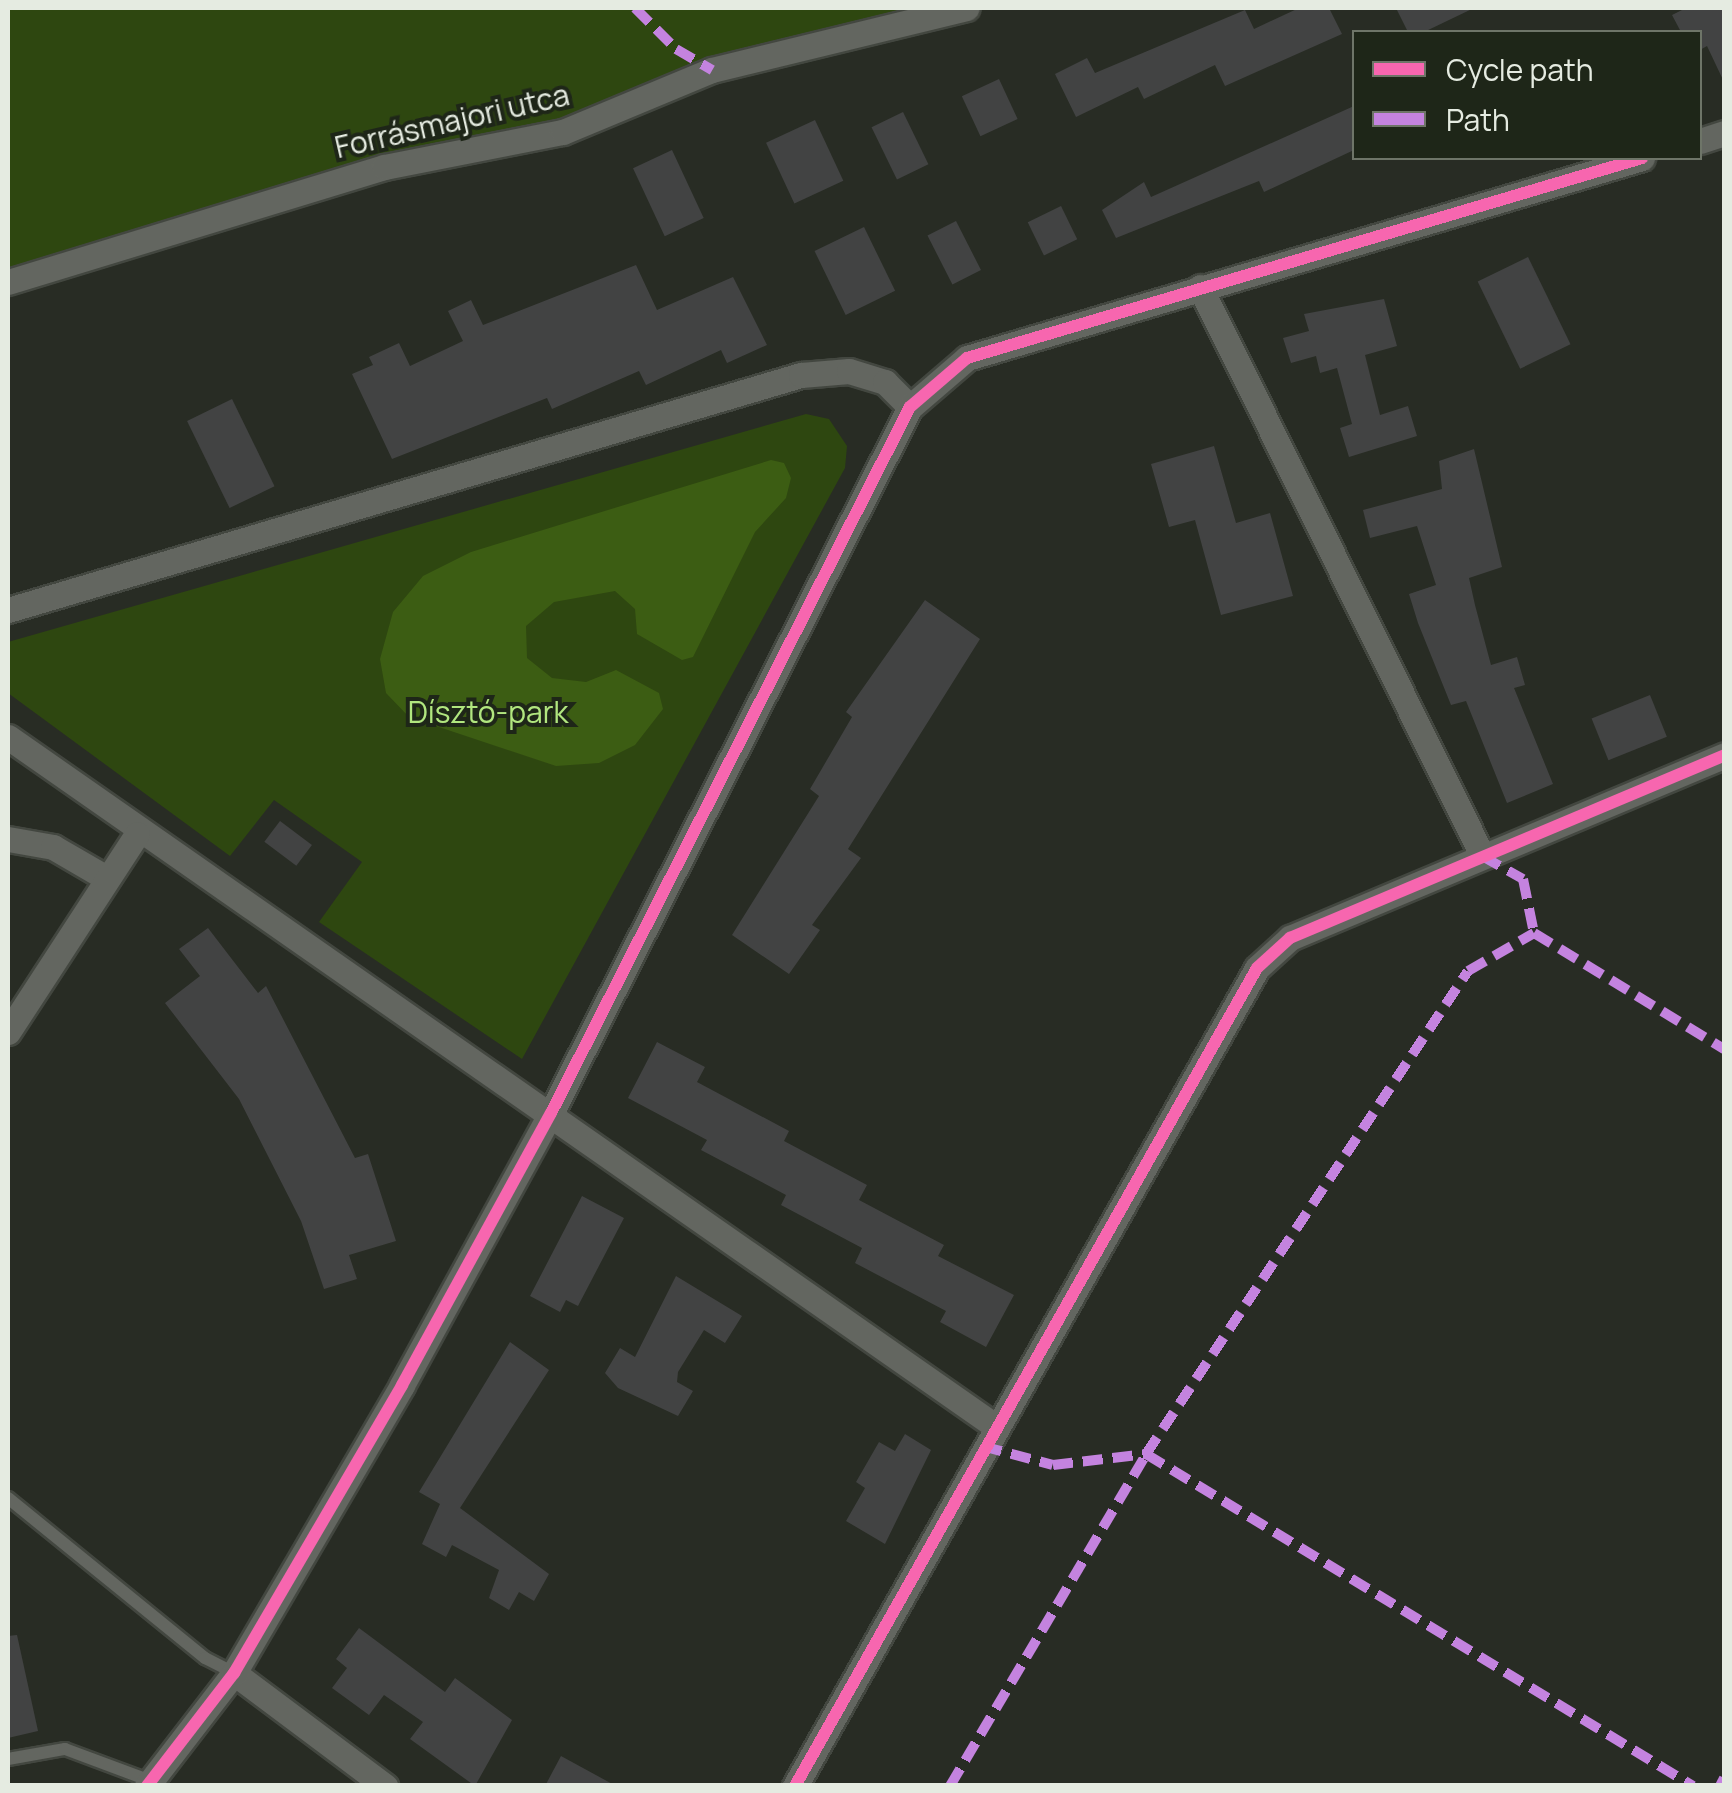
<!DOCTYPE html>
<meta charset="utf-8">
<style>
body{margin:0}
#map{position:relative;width:1732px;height:1793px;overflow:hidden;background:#282c24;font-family:Manrope,sans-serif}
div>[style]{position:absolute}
.green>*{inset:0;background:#2e4710}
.water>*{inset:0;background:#3c5d13}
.building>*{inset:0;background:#424343;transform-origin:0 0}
.roads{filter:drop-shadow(2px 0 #434740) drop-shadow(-2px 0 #434740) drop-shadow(0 2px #434740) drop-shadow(0 -2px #434740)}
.lane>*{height:12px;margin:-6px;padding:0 6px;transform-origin:6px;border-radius:6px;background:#636660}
.street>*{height:25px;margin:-12.5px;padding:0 12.5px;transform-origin:12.5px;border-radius:12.5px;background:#636660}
.quiet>*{height:10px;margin-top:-5px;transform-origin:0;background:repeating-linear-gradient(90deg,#c483df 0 20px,transparent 0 30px)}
.cycleway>*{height:12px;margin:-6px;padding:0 6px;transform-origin:6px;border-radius:6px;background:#f766af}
span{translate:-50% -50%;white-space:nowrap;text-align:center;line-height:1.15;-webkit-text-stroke:8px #1e2618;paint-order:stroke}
.street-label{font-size:30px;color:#e5ebe1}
.park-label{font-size:30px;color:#b1e67f}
.frame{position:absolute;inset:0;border:10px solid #e5ebe1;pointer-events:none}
.legend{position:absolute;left:1352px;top:30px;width:350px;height:130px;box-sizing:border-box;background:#1e2618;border:2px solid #6e7568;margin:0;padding:12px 18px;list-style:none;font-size:30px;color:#e5ebe1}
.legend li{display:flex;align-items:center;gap:20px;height:50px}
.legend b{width:50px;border:2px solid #6e7568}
</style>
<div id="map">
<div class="green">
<i style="clip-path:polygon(8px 8px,965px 8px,8px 274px)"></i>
<i style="clip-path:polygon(806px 414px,829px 419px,847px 446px,845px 468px,522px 1059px,319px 922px,362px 862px,274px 800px,230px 856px,8px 693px,8px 642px)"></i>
</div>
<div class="water">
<i style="clip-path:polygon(771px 460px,784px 463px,791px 478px,786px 498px,755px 532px,693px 657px,682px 660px,637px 634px,635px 609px,615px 591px,554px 602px,526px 626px,527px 658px,552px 678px,586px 682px,616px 670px,659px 693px,663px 709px,635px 745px,599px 763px,556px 766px,409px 717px,386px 693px,380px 659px,393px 612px,423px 576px,471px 552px)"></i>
</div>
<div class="building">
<i style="clip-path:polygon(1299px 8px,1329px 8px,1342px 34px,1225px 86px,1215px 65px,1144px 99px,1138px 87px,1076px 117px,1055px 74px,1087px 58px,1095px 73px,1245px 10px,1254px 29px)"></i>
<i style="clip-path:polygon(1396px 8px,1474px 8px,1424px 32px,1408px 32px)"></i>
<i style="clip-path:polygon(1686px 8px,1724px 8px,1724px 82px,1707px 46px,1700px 50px,1700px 32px,1681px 32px,1672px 15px)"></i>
<i style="left:999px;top:79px;width:44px;height:41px;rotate:65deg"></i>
<i style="clip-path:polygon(1354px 106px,1354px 150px,1264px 192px,1259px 181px,1116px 238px,1102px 210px,1144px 182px,1151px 197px)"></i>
<i style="left:903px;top:112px;width:58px;height:35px;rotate:64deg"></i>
<i style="left:815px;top:120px;width:67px;height:54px;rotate:65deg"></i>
<i style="left:672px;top:150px;width:75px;height:43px;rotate:65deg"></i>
<i style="left:1061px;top:206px;width:37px;height:37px;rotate:64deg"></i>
<i style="left:956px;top:221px;width:55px;height:32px;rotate:63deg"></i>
<i style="left:864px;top:227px;width:71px;height:55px;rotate:64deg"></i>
<i style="left:1528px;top:257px;width:97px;height:56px;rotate:64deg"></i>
<i style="clip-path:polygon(636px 265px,657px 310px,733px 277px,767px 345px,727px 363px,721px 350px,646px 385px,639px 371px,552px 409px,547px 398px,392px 459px,352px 374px,373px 365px,369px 357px,399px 343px,410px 366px,463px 341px,448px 311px,471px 300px,483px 325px)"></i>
<i style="clip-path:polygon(1384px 299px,1397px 346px,1365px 355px,1380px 415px,1408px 406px,1417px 436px,1349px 457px,1340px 428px,1352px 424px,1337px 368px,1320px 373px,1316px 356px,1291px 363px,1283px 338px,1309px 331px,1304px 314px)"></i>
<i style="left:232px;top:399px;width:97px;height:50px;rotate:64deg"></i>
<i style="clip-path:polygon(1214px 446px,1236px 523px,1270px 513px,1293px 596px,1221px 615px,1195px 520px,1169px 527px,1151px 464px)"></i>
<i style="clip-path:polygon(1474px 449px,1502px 567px,1469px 578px,1475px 605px,1491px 665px,1517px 657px,1525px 685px,1514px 688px,1553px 784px,1507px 803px,1466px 701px,1451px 705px,1418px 623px,1409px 594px,1436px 585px,1417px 526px,1370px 538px,1363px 510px,1442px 489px,1439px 461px)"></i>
<i style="clip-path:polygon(925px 600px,980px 639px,848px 849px,861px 858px,812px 925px,820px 930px,789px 974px,732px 935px,819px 796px,810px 789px,852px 717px,846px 712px)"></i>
<i style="left:1650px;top:695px;width:45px;height:63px;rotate:68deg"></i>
<i style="left:280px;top:821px;width:40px;height:26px;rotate:37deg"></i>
<i style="clip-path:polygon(208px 928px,258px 993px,266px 986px,355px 1158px,368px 1154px,396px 1241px,349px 1255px,357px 1279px,324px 1289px,301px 1221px,239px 1099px,165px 1003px,200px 976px,179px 949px)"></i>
<i style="clip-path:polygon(657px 1042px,705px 1067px,697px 1082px,789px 1131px,784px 1141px,867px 1185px,859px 1200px,944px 1245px,938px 1256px,1014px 1295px,986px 1347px,940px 1322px,946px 1311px,855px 1263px,862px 1248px,781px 1205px,786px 1195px,701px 1150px,707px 1140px,628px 1098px)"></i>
<i style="clip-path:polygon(582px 1196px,624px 1218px,578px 1306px,566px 1300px,560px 1312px,530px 1296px)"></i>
<i style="clip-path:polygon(676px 1276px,742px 1316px,725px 1343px,704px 1330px,678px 1372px,677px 1382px,693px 1391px,678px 1416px,618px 1388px,605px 1373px,620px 1348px,635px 1357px)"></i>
<i style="clip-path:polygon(510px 1342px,549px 1370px,460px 1508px,549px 1574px,534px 1601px,519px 1592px,509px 1610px,489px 1598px,499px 1570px,452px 1545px,446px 1557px,422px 1544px,440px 1504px,419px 1492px)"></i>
<i style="clip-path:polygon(905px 1434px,931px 1450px,885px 1544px,846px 1521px,865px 1488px,856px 1482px,879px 1442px,895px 1451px)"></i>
<i style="clip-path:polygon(359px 1628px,445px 1692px,455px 1678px,512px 1720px,475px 1786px,410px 1739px,423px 1722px,384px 1695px,369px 1715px,332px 1688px,347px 1668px,336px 1659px)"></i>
<i style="clip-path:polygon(17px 1635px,38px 1731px,8px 1738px,8px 1636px)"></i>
<i style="clip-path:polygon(561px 1756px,616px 1786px,545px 1786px)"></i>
</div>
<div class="roads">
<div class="lane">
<i style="left:8px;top:1498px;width:254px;rotate:39.1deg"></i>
<i style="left:205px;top:1658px;width:33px;rotate:27deg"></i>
<i style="left:8px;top:1759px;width:58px;rotate:-10deg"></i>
<i style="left:65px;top:1749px;width:92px;rotate:20.4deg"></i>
</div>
<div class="street">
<i style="left:1700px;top:141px;width:25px;rotate:-18deg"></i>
<i style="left:8px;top:282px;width:393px;rotate:-17deg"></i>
<i style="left:384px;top:167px;width:182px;rotate:-11.1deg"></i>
<i style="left:563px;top:132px;width:161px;rotate:-22.6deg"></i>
<i style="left:712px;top:70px;width:262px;rotate:-13.7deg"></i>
<i style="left:1200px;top:287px;width:634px;rotate:63.6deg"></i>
<i style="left:8px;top:610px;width:827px;rotate:-16.51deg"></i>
<i style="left:801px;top:375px;width:48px;rotate:-4.8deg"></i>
<i style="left:849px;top:371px;width:38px;rotate:17deg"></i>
<i style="left:885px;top:382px;width:35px;rotate:45deg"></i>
<i style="left:8px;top:737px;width:1202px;rotate:34.91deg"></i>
<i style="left:8px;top:839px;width:46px;rotate:10.1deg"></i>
<i style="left:53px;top:847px;width:58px;rotate:30.1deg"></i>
<i style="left:8px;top:1032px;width:236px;rotate:-56.9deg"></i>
<i style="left:234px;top:1673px;width:189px;rotate:36.8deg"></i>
<i style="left:147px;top:1786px;width:143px;rotate:-52.4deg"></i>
<i style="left:234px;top:1673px;width:333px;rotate:-59.7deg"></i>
<i style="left:402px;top:1385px;width:310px;rotate:-61.3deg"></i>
<i style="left:551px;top:1113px;width:792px;rotate:-63.05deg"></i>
<i style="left:910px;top:407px;width:75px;rotate:-40.7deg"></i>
<i style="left:967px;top:358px;width:704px;rotate:-16.5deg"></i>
<i style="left:795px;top:1786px;width:939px;rotate:-60.54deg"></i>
<i style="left:1257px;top:968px;width:45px;rotate:-42.3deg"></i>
<i style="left:1290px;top:938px;width:471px;rotate:-22.8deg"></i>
</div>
</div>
<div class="quiet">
<i style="left:635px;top:8px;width:58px;rotate:45deg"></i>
<i style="left:676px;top:49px;width:42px;rotate:30.3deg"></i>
<i style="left:1482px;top:856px;width:47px;rotate:29.3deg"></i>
<i style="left:1523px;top:879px;width:55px;rotate:78.5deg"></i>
<i style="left:1534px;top:933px;width:223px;rotate:31.4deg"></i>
<i style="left:982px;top:1446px;width:73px;rotate:15deg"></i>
<i style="left:1053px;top:1465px;width:94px;rotate:-6.7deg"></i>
<i style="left:1146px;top:1454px;width:640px;rotate:31.26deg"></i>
<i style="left:950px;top:1786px;width:386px;rotate:-59.4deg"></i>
<i style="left:1146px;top:1454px;width:580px;rotate:-56.31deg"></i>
<i style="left:1468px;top:971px;width:76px;rotate:-29.9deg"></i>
<i style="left:1720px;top:1786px;width:9px;rotate:-63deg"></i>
</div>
<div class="cycleway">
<i style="left:147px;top:1786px;width:143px;rotate:-52.4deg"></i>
<i style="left:234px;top:1673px;width:333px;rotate:-59.7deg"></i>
<i style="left:402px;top:1385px;width:310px;rotate:-61.3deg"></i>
<i style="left:551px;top:1113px;width:792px;rotate:-63.05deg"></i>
<i style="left:910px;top:407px;width:75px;rotate:-40.7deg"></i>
<i style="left:967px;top:358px;width:704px;rotate:-16.5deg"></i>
<i style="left:795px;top:1786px;width:939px;rotate:-60.54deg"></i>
<i style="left:1257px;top:968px;width:45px;rotate:-42.3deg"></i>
<i style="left:1290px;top:938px;width:471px;rotate:-22.8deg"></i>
</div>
<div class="street-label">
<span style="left:452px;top:121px;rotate:-13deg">Forrásmajori utca</span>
</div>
<div class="park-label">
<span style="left:488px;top:712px">Dísztó-park</span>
</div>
<div class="frame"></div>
<ul class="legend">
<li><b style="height:12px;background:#f766af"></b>Cycle path</li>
<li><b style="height:12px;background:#c483df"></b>Path</li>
</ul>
</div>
